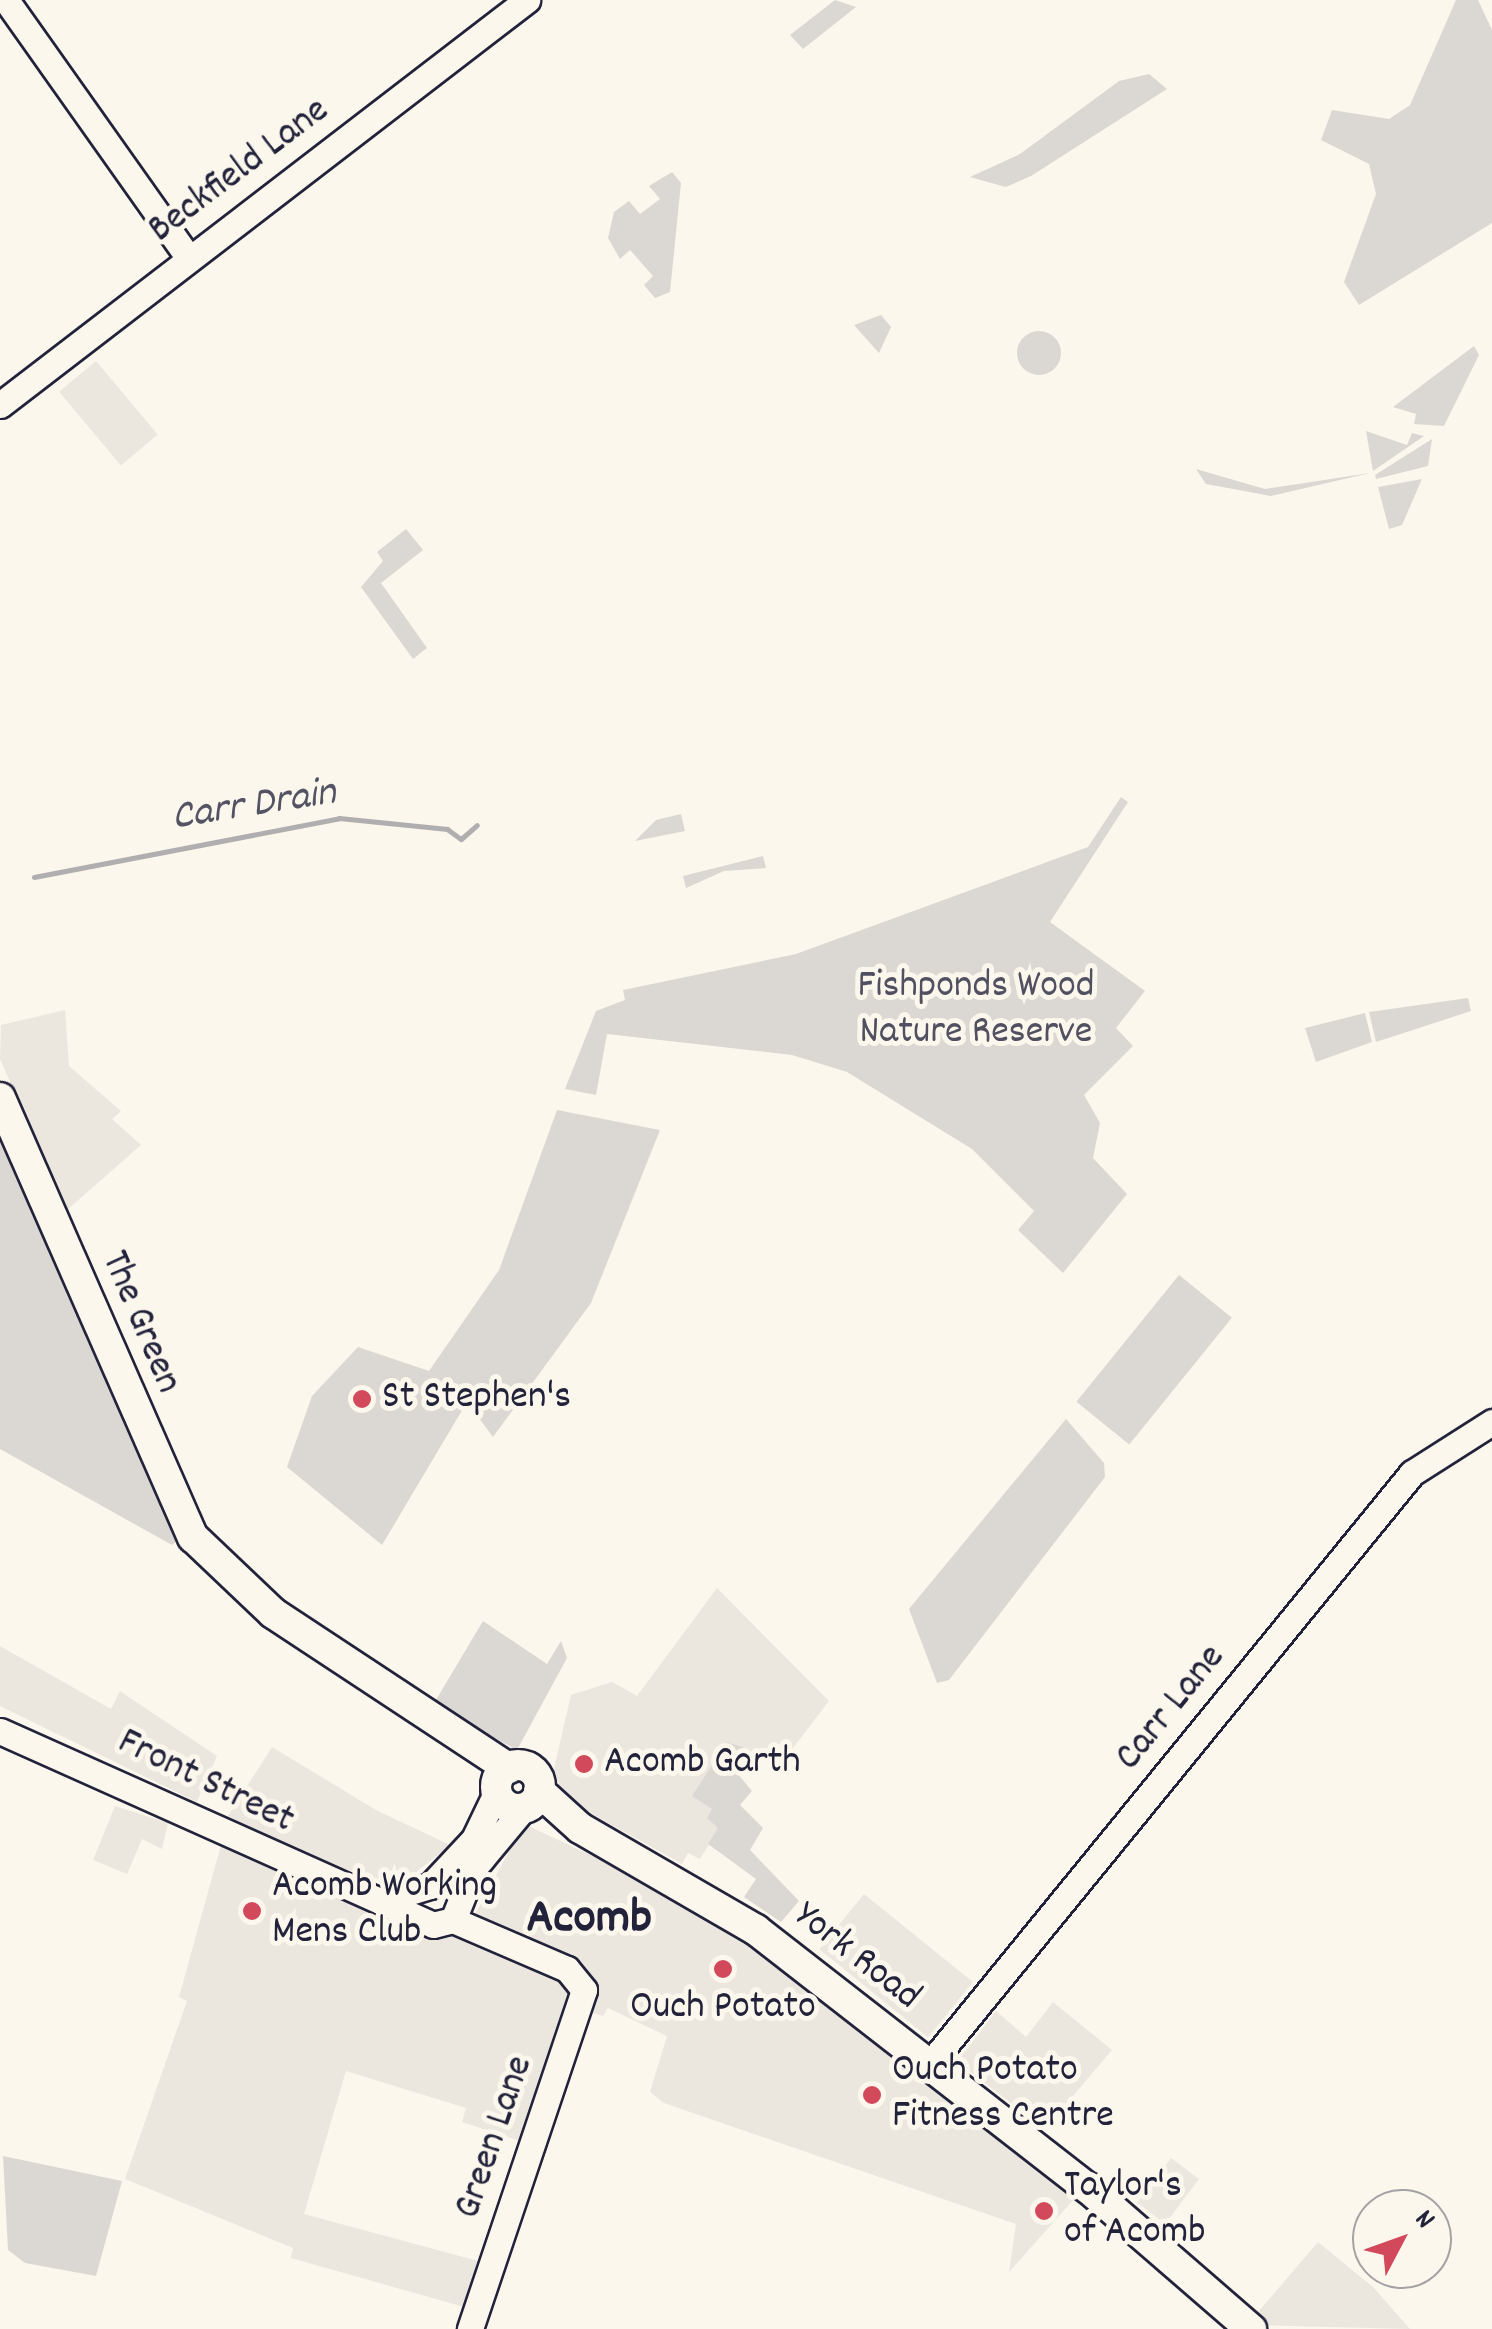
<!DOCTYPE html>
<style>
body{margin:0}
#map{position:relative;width:1492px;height:2329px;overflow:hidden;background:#fbf7ec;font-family:Dekko,sans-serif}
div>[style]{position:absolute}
.built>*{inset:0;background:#ebe7df;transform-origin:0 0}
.green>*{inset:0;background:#dbd8d3;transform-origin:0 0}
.round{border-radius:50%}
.stream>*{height:5px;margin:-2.5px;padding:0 2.5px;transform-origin:2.5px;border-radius:2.5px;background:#b1aeb0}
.roads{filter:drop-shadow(2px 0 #22223b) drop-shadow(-2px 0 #22223b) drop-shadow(0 2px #22223b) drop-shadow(0 -2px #22223b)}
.minor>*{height:25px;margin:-12.5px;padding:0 12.5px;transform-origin:12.5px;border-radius:12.5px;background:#fbf7ec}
.major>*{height:30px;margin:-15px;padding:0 15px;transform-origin:15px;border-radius:15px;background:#fbf7ec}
.major>.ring{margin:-15px;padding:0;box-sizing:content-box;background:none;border:30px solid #fbf7ec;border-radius:50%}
.dots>*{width:28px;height:28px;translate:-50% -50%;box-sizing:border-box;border:5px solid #fbf7ec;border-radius:50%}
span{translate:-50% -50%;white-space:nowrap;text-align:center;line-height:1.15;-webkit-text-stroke:10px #fbf7ec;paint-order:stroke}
.street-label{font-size:40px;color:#22223b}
.park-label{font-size:40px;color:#505061}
.poi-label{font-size:40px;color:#22223b}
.left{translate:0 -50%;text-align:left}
.water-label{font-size:42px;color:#545364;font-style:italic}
.district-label{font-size:50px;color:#22223b;font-weight:700}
.north{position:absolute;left:1352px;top:2189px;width:100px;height:100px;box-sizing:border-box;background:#fbf7ec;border:2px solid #a4a2a5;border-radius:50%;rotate:49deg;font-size:28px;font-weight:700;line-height:40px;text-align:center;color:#22223b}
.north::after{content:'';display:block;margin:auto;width:35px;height:45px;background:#d1495b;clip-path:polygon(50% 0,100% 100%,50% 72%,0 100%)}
</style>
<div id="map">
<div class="built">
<i style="left:96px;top:361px;width:96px;height:48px;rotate:50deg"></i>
<i style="clip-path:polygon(65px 1010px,69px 1066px,121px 1111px,112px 1119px,141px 1145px,67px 1210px,0 1059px,1px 1025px)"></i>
<i style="clip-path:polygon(717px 1588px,829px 1701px,777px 1769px,727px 1743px,693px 1796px,713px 1809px,719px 1828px,700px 1859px,688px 1853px,682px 1864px,549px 1790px,571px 1695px,612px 1682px,637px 1696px)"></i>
<i style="clip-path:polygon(0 1646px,111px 1709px,120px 1691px,217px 1756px,197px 1802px,0 1706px)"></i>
<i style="clip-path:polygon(272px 1747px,376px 1810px,450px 1845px,400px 1885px,305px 1857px,228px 1816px)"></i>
<i style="clip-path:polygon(115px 1806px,168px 1823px,162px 1849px,142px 1839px,127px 1874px,93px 1860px)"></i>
<i style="clip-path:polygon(524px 1824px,642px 1879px,802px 1980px,1076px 2197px,1009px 2272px,1016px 2224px,664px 2103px,650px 2092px,667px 2036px,608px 2008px,603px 2016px,588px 2011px,520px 2141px,462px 2122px,466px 2108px,346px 2071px,304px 2214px,478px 2261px,464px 2307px,291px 2258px,293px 2248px,125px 2179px,187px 2001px,179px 1997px,221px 1845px,351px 1902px,463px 1936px)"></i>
<i style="left:864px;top:1894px;width:140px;height:71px;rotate:39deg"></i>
<i style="clip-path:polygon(1053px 2002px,1112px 2050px,1045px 2129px,957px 2062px,996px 2011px,1026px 2037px)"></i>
<i style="left:1171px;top:2158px;width:35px;height:56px;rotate:37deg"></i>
<i style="clip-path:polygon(1318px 2242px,1373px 2287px,1410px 2329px,1247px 2325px)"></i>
</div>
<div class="green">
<i style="clip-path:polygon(835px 0,856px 7px,803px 49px,790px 35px)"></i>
<i style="clip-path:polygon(1456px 0,1478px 0,1492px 30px,1492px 223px,1359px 305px,1344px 282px,1376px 194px,1369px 164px,1321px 140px,1332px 110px,1389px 119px,1410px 105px)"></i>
<i style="clip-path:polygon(1149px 74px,1167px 89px,1031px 176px,1006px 187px,970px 177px,1020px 154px,1119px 81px)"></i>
<i style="clip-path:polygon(672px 172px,681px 183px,670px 292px,655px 298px,644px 285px,653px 276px,630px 250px,620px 259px,608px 238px,614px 212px,629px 201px,640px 214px,660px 199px,649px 186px)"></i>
<i style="clip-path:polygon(881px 315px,891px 327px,879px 353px,854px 325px)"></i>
<i class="round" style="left:1017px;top:331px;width:44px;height:44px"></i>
<i style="clip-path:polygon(1474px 346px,1479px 355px,1444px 426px,1414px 424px,1416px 414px,1393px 407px)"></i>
<i style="clip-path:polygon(1366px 431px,1407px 445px,1412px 433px,1424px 436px,1373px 471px)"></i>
<i style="clip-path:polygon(1432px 439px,1428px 466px,1376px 479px,1375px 475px)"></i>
<i style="clip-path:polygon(1196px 469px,1265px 489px,1370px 473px,1271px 496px,1206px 484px)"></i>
<i style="clip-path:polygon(1422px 479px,1402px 525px,1389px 529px,1378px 487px)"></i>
<i style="clip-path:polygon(406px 529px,423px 550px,381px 583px,427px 648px,413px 659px,361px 587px,383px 561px,377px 552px)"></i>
<i style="clip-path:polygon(1121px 797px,1128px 802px,1050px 922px,1145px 991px,1116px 1028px,1133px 1046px,1084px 1095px,1100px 1123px,1093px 1158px,1127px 1194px,1063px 1273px,1018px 1230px,1034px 1211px,972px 1149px,847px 1072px,792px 1055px,607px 1034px,596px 1095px,565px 1089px,596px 1011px,625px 1000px,623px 990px,796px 954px,1088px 847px)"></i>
<i style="clip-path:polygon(681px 814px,685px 831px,635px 841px,656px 820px)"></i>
<i style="clip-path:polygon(763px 856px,766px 868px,724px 871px,686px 888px,683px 876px)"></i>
<i style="clip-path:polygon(1468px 998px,1471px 1011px,1376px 1042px,1369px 1012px)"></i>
<i style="clip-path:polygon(1365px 1013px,1372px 1042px,1316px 1062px,1305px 1028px)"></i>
<i style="clip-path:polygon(557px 1110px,660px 1130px,591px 1303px,493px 1437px,467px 1402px,382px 1545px,287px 1467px,312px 1396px,358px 1347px,429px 1371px,499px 1270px)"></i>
<i style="clip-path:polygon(0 1137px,178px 1540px,172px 1545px,0 1449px)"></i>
<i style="left:1179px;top:1275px;width:68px;height:163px;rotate:39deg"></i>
<i style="clip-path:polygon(1066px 1419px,1104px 1463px,1105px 1477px,949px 1680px,937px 1683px,909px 1609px)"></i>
<i style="clip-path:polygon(483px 1621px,547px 1664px,561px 1641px,567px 1658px,517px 1750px,433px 1705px)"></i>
<i style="clip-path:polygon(727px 1742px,756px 1752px,737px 1773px,752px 1791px,740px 1805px,763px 1828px,750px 1850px,799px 1901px,781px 1922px,744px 1897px,756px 1879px,708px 1844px,718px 1828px,707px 1818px,712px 1809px,692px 1796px)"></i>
<i style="clip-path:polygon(3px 2156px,122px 2181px,96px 2276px,25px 2263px,8px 2250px)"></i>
</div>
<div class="stream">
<i style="left:34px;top:877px;width:311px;rotate:-10.9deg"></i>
<i style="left:339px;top:818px;width:109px;rotate:5.8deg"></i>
<i style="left:447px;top:829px;width:17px;rotate:36deg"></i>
<i style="left:461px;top:839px;width:21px;rotate:-41deg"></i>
</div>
<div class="roads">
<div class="minor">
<i style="left:6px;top:0;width:316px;rotate:54.7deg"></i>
<i style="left:0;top:405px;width:665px;rotate:-37.54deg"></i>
<i style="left:0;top:1731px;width:474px;rotate:24.1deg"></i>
<i style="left:433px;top:1925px;width:21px;rotate:-14deg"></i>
<i style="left:453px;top:1920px;width:56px;rotate:-68deg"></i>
<i style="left:474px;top:1868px;width:77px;rotate:-50.3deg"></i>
<i style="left:380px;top:1901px;width:52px;rotate:-16.7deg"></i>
<i style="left:430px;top:1886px;width:64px;rotate:-46.9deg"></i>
<i style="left:474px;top:1839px;width:53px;rotate:-64.4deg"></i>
<i style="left:453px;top:1920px;width:124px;rotate:23.3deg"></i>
<i style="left:567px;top:1969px;width:27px;rotate:51deg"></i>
<i style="left:584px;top:1990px;width:358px;rotate:108.6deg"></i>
<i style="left:929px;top:2065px;width:764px;rotate:-50.79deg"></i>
<i style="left:1412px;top:1473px;width:95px;rotate:-32.5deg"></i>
</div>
<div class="major">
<i style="left:0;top:1098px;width:480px;rotate:66.3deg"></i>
<i style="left:193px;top:1537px;width:110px;rotate:43.5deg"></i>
<i style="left:273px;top:1613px;width:282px;rotate:33.4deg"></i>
<i class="ring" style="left:496px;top:1765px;width:14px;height:14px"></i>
<i style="left:539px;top:1791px;width:55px;rotate:42.1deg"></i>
<i style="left:580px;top:1828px;width:203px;rotate:30.1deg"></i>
<i style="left:756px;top:1930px;width:420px;rotate:37.9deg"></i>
<i style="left:1088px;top:2188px;width:216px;rotate:40.9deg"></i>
</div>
</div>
<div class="dots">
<i style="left:362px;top:1399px;background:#d1495b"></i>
<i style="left:584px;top:1764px;background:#d1495b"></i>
<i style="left:252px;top:1911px;background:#d1495b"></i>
<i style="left:723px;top:1969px;background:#d1495b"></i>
<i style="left:872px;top:2095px;background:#d1495b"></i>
<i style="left:1044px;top:2211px;background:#d1495b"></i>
</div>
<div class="street-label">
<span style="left:240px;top:172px;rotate:-37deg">Beckfield Lane</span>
<span style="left:139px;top:1323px;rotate:67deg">The Green</span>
<span style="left:1172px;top:1709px;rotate:-51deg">Carr Lane</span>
<span style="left:205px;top:1783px;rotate:26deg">Front Street</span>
<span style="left:856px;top:1958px;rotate:38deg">York Road</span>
<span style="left:496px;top:2138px;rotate:-71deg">Green Lane</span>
</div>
<div class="park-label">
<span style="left:976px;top:1011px">Fishponds Wood<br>Nature Reserve</span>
</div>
<div class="poi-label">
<span class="left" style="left:382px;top:1399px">St Stephen's</span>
<span class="left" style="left:604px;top:1764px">Acomb Garth</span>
<span class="left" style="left:272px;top:1911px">Acomb Working<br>Mens Club</span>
<span style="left:723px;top:2009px">Ouch Potato</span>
<span class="left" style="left:892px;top:2095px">Ouch Potato<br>Fitness Centre</span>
<span class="left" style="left:1064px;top:2211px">Taylor's<br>of Acomb</span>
</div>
<div class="water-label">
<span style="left:254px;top:807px;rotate:-9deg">Carr Drain</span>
</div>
<div class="district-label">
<span style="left:589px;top:1921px">Acomb</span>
</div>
<div class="north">N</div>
</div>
